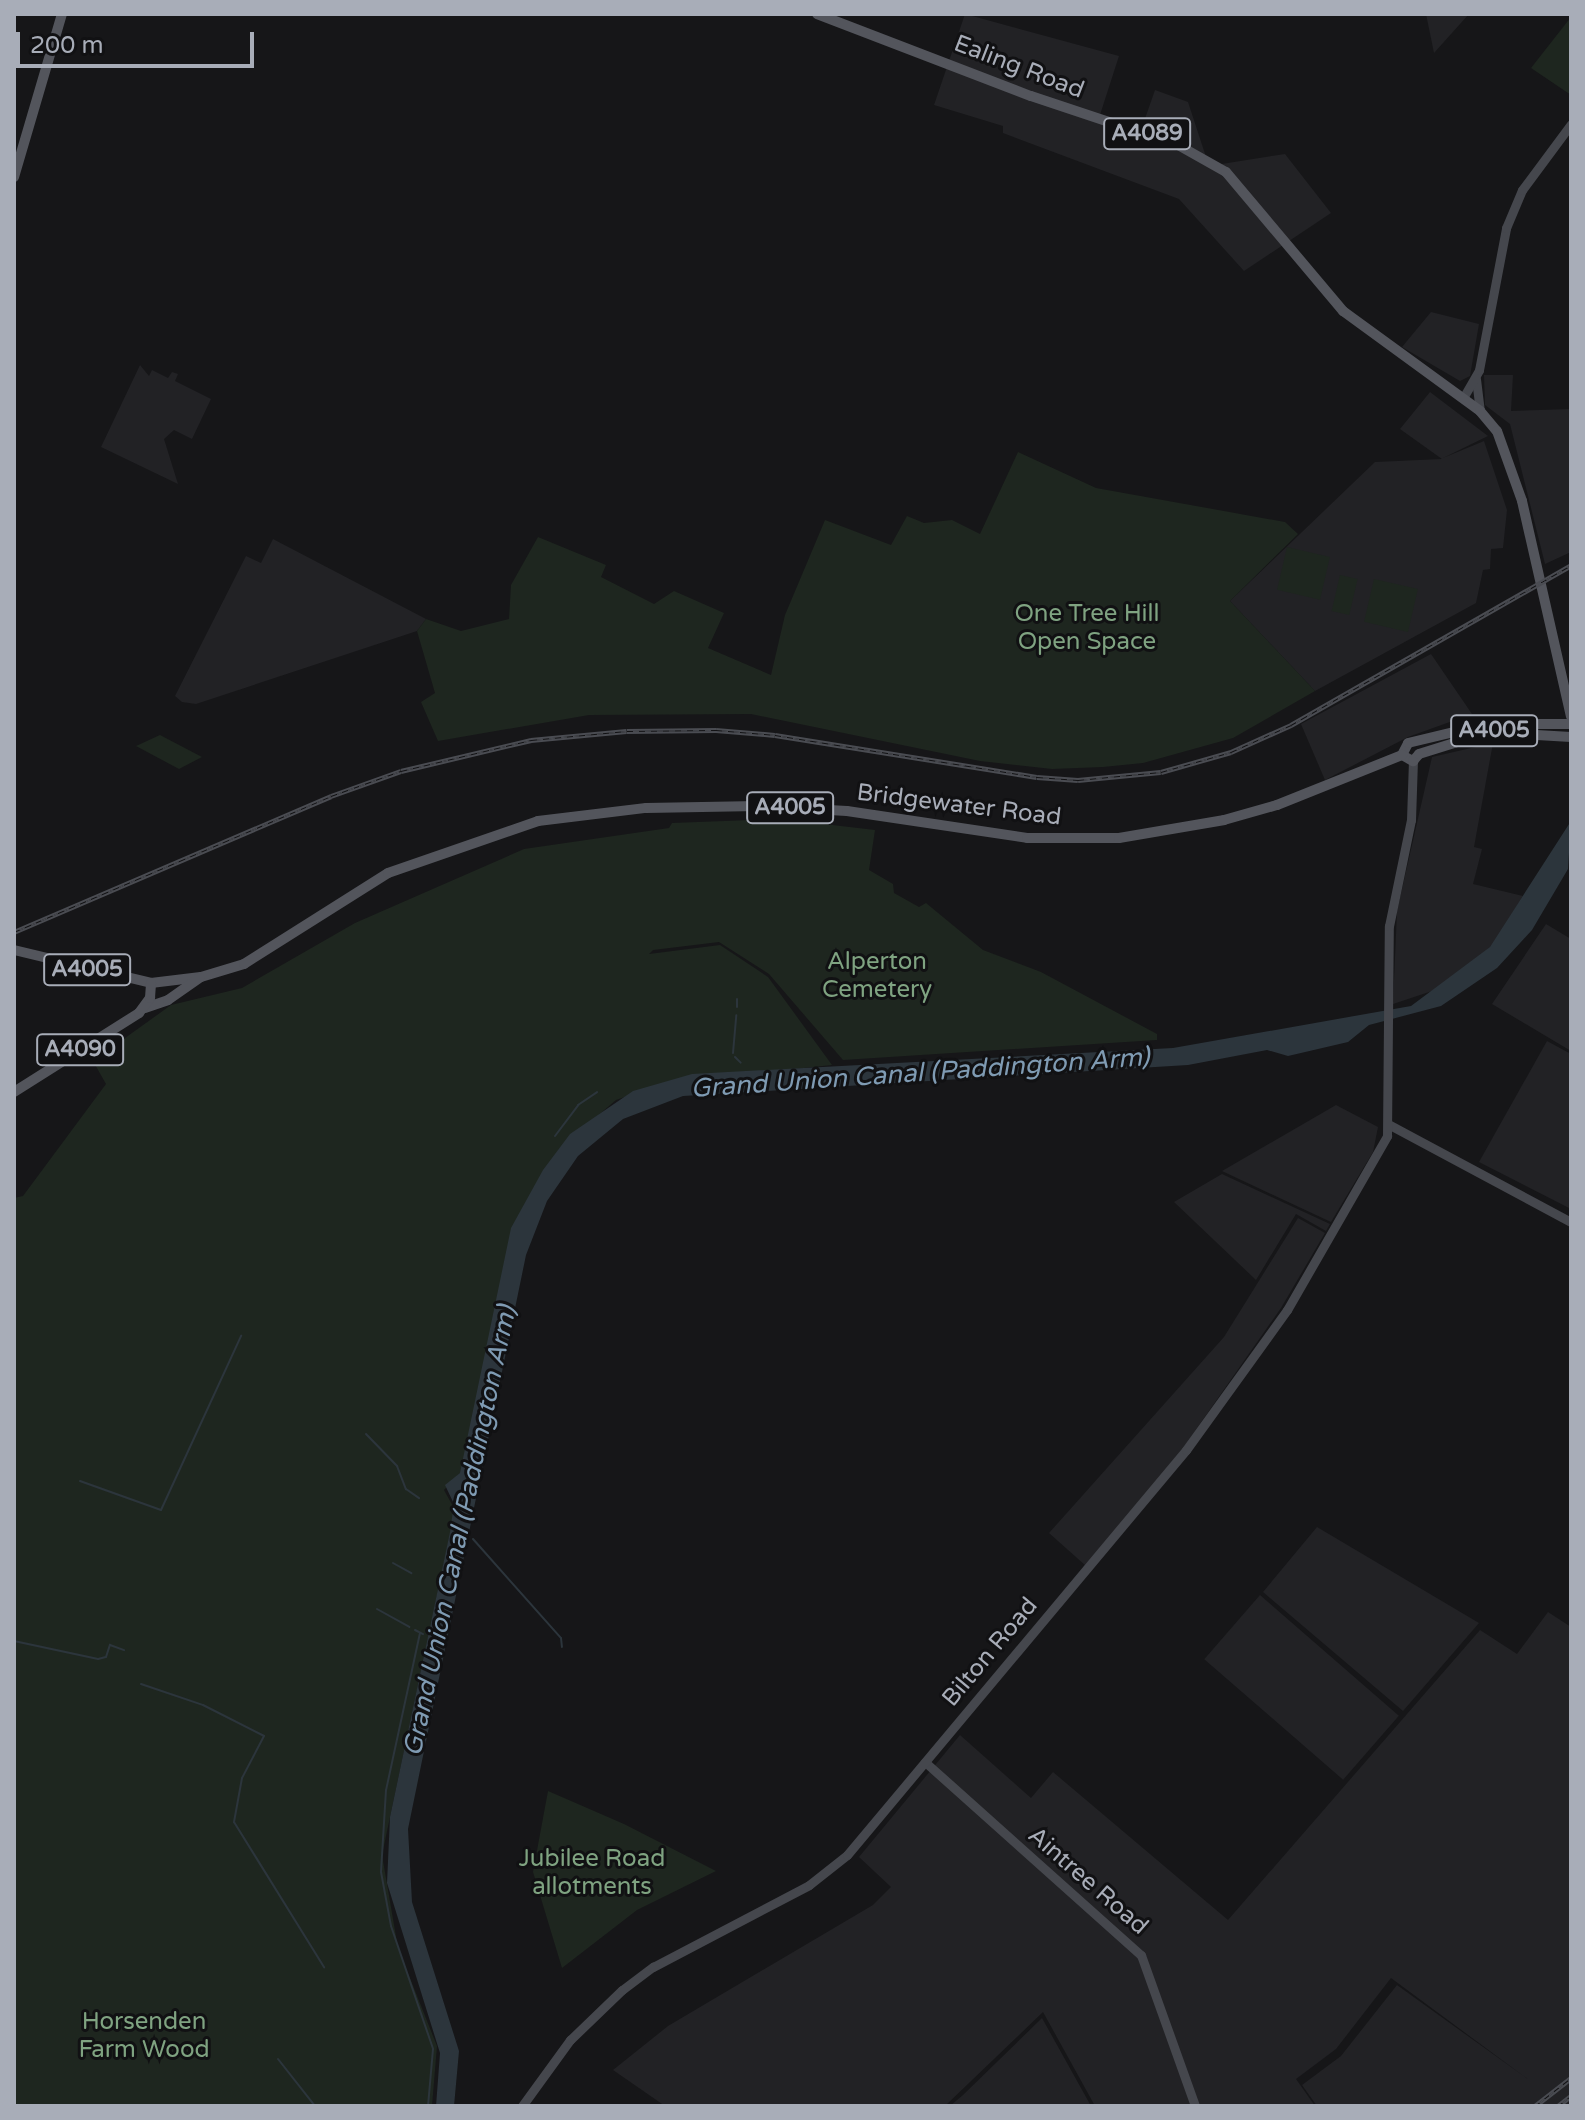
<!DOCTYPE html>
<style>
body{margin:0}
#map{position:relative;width:1585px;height:2120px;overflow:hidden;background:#161618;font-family:"Varela Round",sans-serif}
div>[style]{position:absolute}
.built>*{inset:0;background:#222225;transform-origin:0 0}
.green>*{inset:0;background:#1e261f;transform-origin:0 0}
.water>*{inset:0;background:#2c353c}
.stream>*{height:2px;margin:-1px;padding:0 1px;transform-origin:1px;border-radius:1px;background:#2c353c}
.secondary>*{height:9px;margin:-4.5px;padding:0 4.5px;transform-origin:4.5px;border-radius:4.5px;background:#45474d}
.primary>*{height:10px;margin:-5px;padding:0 5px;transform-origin:5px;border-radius:5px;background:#53555c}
.rail>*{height:5px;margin-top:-2.5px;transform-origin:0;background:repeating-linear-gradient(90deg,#111113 0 6px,#4a4c52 0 12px);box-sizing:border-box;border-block:2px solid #4a4c52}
span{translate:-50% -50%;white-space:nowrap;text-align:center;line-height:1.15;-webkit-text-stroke:6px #111113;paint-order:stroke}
.shield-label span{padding:2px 6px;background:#111113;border:2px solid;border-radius:6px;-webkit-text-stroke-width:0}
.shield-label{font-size:22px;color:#a8adb8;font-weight:700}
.street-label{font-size:24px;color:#a8adb8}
.park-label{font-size:24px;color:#7fa381}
.water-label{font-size:26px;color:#7f9bb3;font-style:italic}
.frame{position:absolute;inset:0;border:16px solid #a8adb8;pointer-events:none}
.scale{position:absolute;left:16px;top:32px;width:238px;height:36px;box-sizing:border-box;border:4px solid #a8adb8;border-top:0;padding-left:10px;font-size:24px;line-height:28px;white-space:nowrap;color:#a8adb8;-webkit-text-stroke:6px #111113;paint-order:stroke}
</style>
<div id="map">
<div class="built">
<i style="clip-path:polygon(965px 14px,1119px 56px,1099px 118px,1140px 133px,1155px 90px,1188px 102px,1209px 166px,1285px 154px,1331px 213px,1244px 271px,1179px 199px,1003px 133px,1003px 126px,934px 105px)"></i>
<i style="clip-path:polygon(1426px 14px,1469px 14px,1434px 53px)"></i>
<i style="clip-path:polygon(1431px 312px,1479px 324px,1470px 376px,1460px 381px,1402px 347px)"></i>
<i style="clip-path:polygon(140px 365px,149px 376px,152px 370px,168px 378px,172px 372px,178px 374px,175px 381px,211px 399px,192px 439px,174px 430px,164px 439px,178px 484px,101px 447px)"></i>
<i style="clip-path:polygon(1484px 375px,1513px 375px,1511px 411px,1571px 409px,1571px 552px,1545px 564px,1510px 424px,1485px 405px)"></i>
<i style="clip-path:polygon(1430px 392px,1488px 436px,1443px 458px,1484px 441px,1507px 510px,1503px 548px,1491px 549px,1490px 569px,1483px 570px,1476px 603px,1315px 691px,1230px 601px,1375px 462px,1442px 459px,1400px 429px)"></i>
<i style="clip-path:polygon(273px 539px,426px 619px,417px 631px,196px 704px,182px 702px,175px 696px,246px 556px,261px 563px)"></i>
<i style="clip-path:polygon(1431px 654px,1472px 714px,1408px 737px,1325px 780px,1301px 724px)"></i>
<i style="clip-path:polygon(1493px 743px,1474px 847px,1482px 849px,1473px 884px,1523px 896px,1493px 945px,1444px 987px,1393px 1004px,1397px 911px,1432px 757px)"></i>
<i style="clip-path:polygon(1546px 924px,1571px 939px,1571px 1051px,1492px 1004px)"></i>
<i style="clip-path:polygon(1547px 1041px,1571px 1054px,1571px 1209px,1479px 1162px)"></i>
<i style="clip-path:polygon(1336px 1105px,1378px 1127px,1373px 1152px,1331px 1222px,1222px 1171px)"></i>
<i style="clip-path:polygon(1222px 1174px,1330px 1224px,1326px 1231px,1296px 1214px,1256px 1280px,1174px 1202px)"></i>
<i style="clip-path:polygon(1298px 1218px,1325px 1233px,1281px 1308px,1181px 1451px,1086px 1566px,1049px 1533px,1224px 1337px)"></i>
<i style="clip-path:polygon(1317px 1527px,1479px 1623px,1403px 1711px,1263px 1592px)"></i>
<i style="left:1260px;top:1595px;width:184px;height:85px;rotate:41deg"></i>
<i style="clip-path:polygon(1548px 1612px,1571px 1627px,1571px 2102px,1566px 2106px,1317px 2106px,1302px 2085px,1341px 2056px,1397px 1985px,1529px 2080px,1391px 1978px,1336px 2049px,1296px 2079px,1315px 2106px,1095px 2106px,1043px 2012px,945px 2106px,665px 2106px,613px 2070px,668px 2026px,873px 1905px,891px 1887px,859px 1857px,960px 1735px,1031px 1798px,1053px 1772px,1228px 1920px,1480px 1630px,1517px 1654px)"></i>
<i style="clip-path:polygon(1042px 2018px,1091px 2106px,950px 2106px,963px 2095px)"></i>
</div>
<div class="green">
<i style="clip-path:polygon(1571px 17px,1571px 95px,1531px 68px)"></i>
<i style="clip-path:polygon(1018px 452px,1096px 488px,1285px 522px,1298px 534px,1230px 601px,1315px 691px,1233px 738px,1143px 763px,1103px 767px,1052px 769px,980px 761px,751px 714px,589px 715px,438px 741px,421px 702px,435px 693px,417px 631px,426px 619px,461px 631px,509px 619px,511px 585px,538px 537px,606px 565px,601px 577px,654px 604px,674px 591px,724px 613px,708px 648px,771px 675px,785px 615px,825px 520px,891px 545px,907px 516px,924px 523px,952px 520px,980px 534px)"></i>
<i style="left:1287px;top:547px;width:44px;height:44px;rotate:13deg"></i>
<i style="left:1340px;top:575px;width:18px;height:37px;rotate:13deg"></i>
<i style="left:1374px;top:579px;width:45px;height:44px;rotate:13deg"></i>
<i style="clip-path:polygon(160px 735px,202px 757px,179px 769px,136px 746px)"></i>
<i style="clip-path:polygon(781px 819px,875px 830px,869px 870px,893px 884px,894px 893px,919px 907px,926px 903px,983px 950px,1041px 972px,1157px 1034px,1157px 1040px,843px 1060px,769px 974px,719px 942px,653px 950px,649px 954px,720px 945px,768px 977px,832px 1065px,665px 1083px,616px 1100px,559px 1149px,525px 1205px,464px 1469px,444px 1490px,455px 1510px,382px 1855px,398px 1948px,437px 2046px,432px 2106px,14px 2106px,14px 1198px,23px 1196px,106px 1084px,93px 1061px,171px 1005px,242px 988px,355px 923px,524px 849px,669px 828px,672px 823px)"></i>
<i style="clip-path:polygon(548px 1791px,624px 1824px,716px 1871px,637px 1910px,562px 1968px,533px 1872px)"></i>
</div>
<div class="water">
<i style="clip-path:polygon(1571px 821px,1568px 869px,1532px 930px,1497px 968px,1441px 1006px,1369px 1025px,1348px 1042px,1288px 1056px,1267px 1050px,1188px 1065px,683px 1096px,623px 1119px,578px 1156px,547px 1201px,526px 1255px,408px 1829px,412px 1902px,459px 2051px,454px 2106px,436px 2106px,440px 2053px,387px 1883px,390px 1817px,450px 1532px,454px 1504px,445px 1485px,460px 1473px,511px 1228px,543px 1170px,570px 1134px,633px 1091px,692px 1074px,1173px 1048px,1411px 1006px,1490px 947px)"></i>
</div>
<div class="stream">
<i style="left:737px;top:1007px;width:8px;rotate:-90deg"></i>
<i style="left:733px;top:1053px;width:38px;rotate:-85deg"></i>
<i style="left:735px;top:1057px;width:8px;rotate:45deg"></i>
<i style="left:555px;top:1136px;width:39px;rotate:-53deg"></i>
<i style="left:578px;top:1105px;width:23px;rotate:-34deg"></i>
<i style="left:366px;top:1434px;width:45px;rotate:45.9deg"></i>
<i style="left:397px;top:1466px;width:25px;rotate:69deg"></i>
<i style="left:406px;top:1489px;width:16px;rotate:35deg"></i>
<i style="left:80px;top:1481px;width:86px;rotate:19.7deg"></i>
<i style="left:161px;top:1510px;width:192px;rotate:-65.3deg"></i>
<i style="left:473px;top:1539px;width:132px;rotate:48.4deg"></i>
<i style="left:561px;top:1638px;width:9px;rotate:84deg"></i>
<i style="left:393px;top:1563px;width:21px;rotate:29deg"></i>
<i style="left:377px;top:1609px;width:37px;rotate:29deg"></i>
<i style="left:415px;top:1630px;width:9px;rotate:27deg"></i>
<i style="left:420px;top:1633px;width:161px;rotate:102.2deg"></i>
<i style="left:386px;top:1790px;width:82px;rotate:93.5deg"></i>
<i style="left:381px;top:1872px;width:55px;rotate:79.5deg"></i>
<i style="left:391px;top:1926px;width:130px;rotate:71.1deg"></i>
<i style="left:433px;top:2049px;width:57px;rotate:95deg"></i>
<i style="left:14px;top:1641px;width:86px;rotate:12.1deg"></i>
<i style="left:98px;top:1659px;width:8px;rotate:-14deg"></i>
<i style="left:106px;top:1657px;width:13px;rotate:-72deg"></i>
<i style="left:110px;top:1645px;width:15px;rotate:20deg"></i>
<i style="left:141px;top:1684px;width:65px;rotate:18.7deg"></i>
<i style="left:203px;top:1705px;width:68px;rotate:26.9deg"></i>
<i style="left:264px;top:1736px;width:47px;rotate:117.6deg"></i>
<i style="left:242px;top:1778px;width:45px;rotate:100.3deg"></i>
<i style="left:234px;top:1822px;width:171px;rotate:58.2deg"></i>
<i style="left:278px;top:2059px;width:60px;rotate:51.8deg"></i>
</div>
<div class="secondary">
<i style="left:1476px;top:379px;width:32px;rotate:83deg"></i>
<i style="left:1463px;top:398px;width:32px;rotate:-60deg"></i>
<i style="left:1479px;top:370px;width:145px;rotate:-79.2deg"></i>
<i style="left:1506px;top:228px;width:41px;rotate:-67.2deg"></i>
<i style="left:1522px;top:190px;width:82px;rotate:-53.4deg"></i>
<i style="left:1388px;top:1124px;width:208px;rotate:28.2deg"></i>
<i style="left:925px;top:1762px;width:290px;rotate:41.8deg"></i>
<i style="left:1141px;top:1955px;width:160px;rotate:70.3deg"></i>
<i style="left:522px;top:2106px;width:82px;rotate:-54deg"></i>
<i style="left:570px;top:2040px;width:72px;rotate:-43.9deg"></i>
<i style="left:622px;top:1990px;width:39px;rotate:-37deg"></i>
<i style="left:653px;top:1967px;width:176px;rotate:-27.7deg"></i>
<i style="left:809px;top:1885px;width:48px;rotate:-38.3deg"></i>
<i style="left:847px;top:1855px;width:528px;rotate:-50.07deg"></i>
<i style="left:1186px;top:1450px;width:173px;rotate:-54.2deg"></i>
<i style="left:1287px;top:1310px;width:201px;rotate:-60.1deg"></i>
<i style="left:1387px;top:1136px;width:210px;rotate:-89.5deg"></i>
<i style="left:1389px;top:926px;width:108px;rotate:-78.3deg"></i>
<i style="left:1411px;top:820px;width:59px;rotate:-88.1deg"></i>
</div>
<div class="primary">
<i style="left:817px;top:14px;width:229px;rotate:21deg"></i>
<i style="left:1031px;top:96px;width:155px;rotate:18.4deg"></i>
<i style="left:1178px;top:145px;width:55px;rotate:29.4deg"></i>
<i style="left:1226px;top:172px;width:182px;rotate:49.9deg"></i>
<i style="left:1343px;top:311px;width:170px;rotate:36.1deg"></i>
<i style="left:1480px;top:411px;width:26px;rotate:50deg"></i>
<i style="left:1497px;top:431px;width:74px;rotate:70.3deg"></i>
<i style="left:1522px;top:501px;width:221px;rotate:77.2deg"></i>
<i style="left:14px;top:177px;width:170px;rotate:-73.6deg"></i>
<i style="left:1402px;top:755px;width:13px;rotate:-63deg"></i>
<i style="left:1408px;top:743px;width:81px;rotate:-13.5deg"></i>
<i style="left:1487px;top:724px;width:84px"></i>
<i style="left:1402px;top:755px;width:13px;rotate:29deg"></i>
<i style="left:1413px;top:761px;width:9px;rotate:-49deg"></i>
<i style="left:1419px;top:754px;width:73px;rotate:-17.4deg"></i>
<i style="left:1489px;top:732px;width:82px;rotate:3.5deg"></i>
<i style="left:14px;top:950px;width:141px;rotate:13.5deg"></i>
<i style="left:151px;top:983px;width:50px;rotate:-6.8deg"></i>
<i style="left:201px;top:977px;width:45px;rotate:-16.8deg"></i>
<i style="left:244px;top:964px;width:170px;rotate:-32.3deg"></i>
<i style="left:388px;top:873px;width:159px;rotate:-19.1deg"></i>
<i style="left:538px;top:821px;width:109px;rotate:-6.9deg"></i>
<i style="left:646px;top:808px;width:112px;rotate:-1deg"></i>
<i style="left:758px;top:806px;width:89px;rotate:3.2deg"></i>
<i style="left:847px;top:811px;width:182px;rotate:8.5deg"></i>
<i style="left:1027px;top:838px;width:92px"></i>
<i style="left:1119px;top:838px;width:107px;rotate:-9.7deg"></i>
<i style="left:1224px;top:820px;width:55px;rotate:-15.8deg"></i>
<i style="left:1277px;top:805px;width:135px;rotate:-21.8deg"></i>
<i style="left:145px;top:1008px;width:24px;rotate:-19deg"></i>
<i style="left:168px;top:1000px;width:38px;rotate:-35deg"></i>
<i style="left:14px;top:1092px;width:148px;rotate:-32.3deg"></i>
<i style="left:139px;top:1013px;width:19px;rotate:-54deg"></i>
<i style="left:150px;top:998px;width:15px;rotate:-86deg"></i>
</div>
<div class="rail">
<i style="left:14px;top:932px;width:345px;rotate:-23.2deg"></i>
<i style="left:331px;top:796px;width:74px;rotate:-19.7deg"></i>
<i style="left:401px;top:771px;width:134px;rotate:-13.4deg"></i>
<i style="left:531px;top:740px;width:96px;rotate:-5.4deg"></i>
<i style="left:627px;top:731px;width:89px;rotate:-0.6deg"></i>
<i style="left:716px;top:730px;width:59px;rotate:4.8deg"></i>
<i style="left:775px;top:735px;width:265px;rotate:9.1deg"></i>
<i style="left:1037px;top:777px;width:41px;rotate:4.2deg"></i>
<i style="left:1078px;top:780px;width:83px;rotate:-5.5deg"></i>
<i style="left:1161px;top:772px;width:73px;rotate:-15.9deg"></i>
<i style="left:1231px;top:752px;width:66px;rotate:-24.2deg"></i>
<i style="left:1291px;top:725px;width:322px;rotate:-29.7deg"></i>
<i style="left:1535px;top:2106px;width:46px;rotate:-37.9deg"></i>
<i style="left:1558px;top:2106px;width:16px;rotate:-38deg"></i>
</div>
<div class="shield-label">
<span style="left:1147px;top:134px">A4089</span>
<span style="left:1494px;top:731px">A4005</span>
<span style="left:790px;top:808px">A4005</span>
<span style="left:87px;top:970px">A4005</span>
<span style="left:80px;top:1050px">A4090</span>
</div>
<div class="street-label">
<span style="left:1019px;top:67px;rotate:21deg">Ealing Road</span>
<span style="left:959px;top:805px;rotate:7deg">Bridgewater Road</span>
<span style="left:990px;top:1652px;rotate:-50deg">Bilton Road</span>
<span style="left:1088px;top:1881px;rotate:41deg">Aintree Road</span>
</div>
<div class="park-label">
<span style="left:1087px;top:628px">One Tree Hill<br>Open Space</span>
<span style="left:877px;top:976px">Alperton<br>Cemetery</span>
<span style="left:592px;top:1873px">Jubilee Road<br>allotments</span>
<span style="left:144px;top:2036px">Horsenden<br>Farm Wood</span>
</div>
<div class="water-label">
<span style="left:920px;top:1073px;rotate:-4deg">Grand Union Canal (Paddington Arm)</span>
<span style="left:460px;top:1531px;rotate:-78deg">Grand Union Canal (Paddington Arm)</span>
</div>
<div class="frame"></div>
<div class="scale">200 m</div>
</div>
